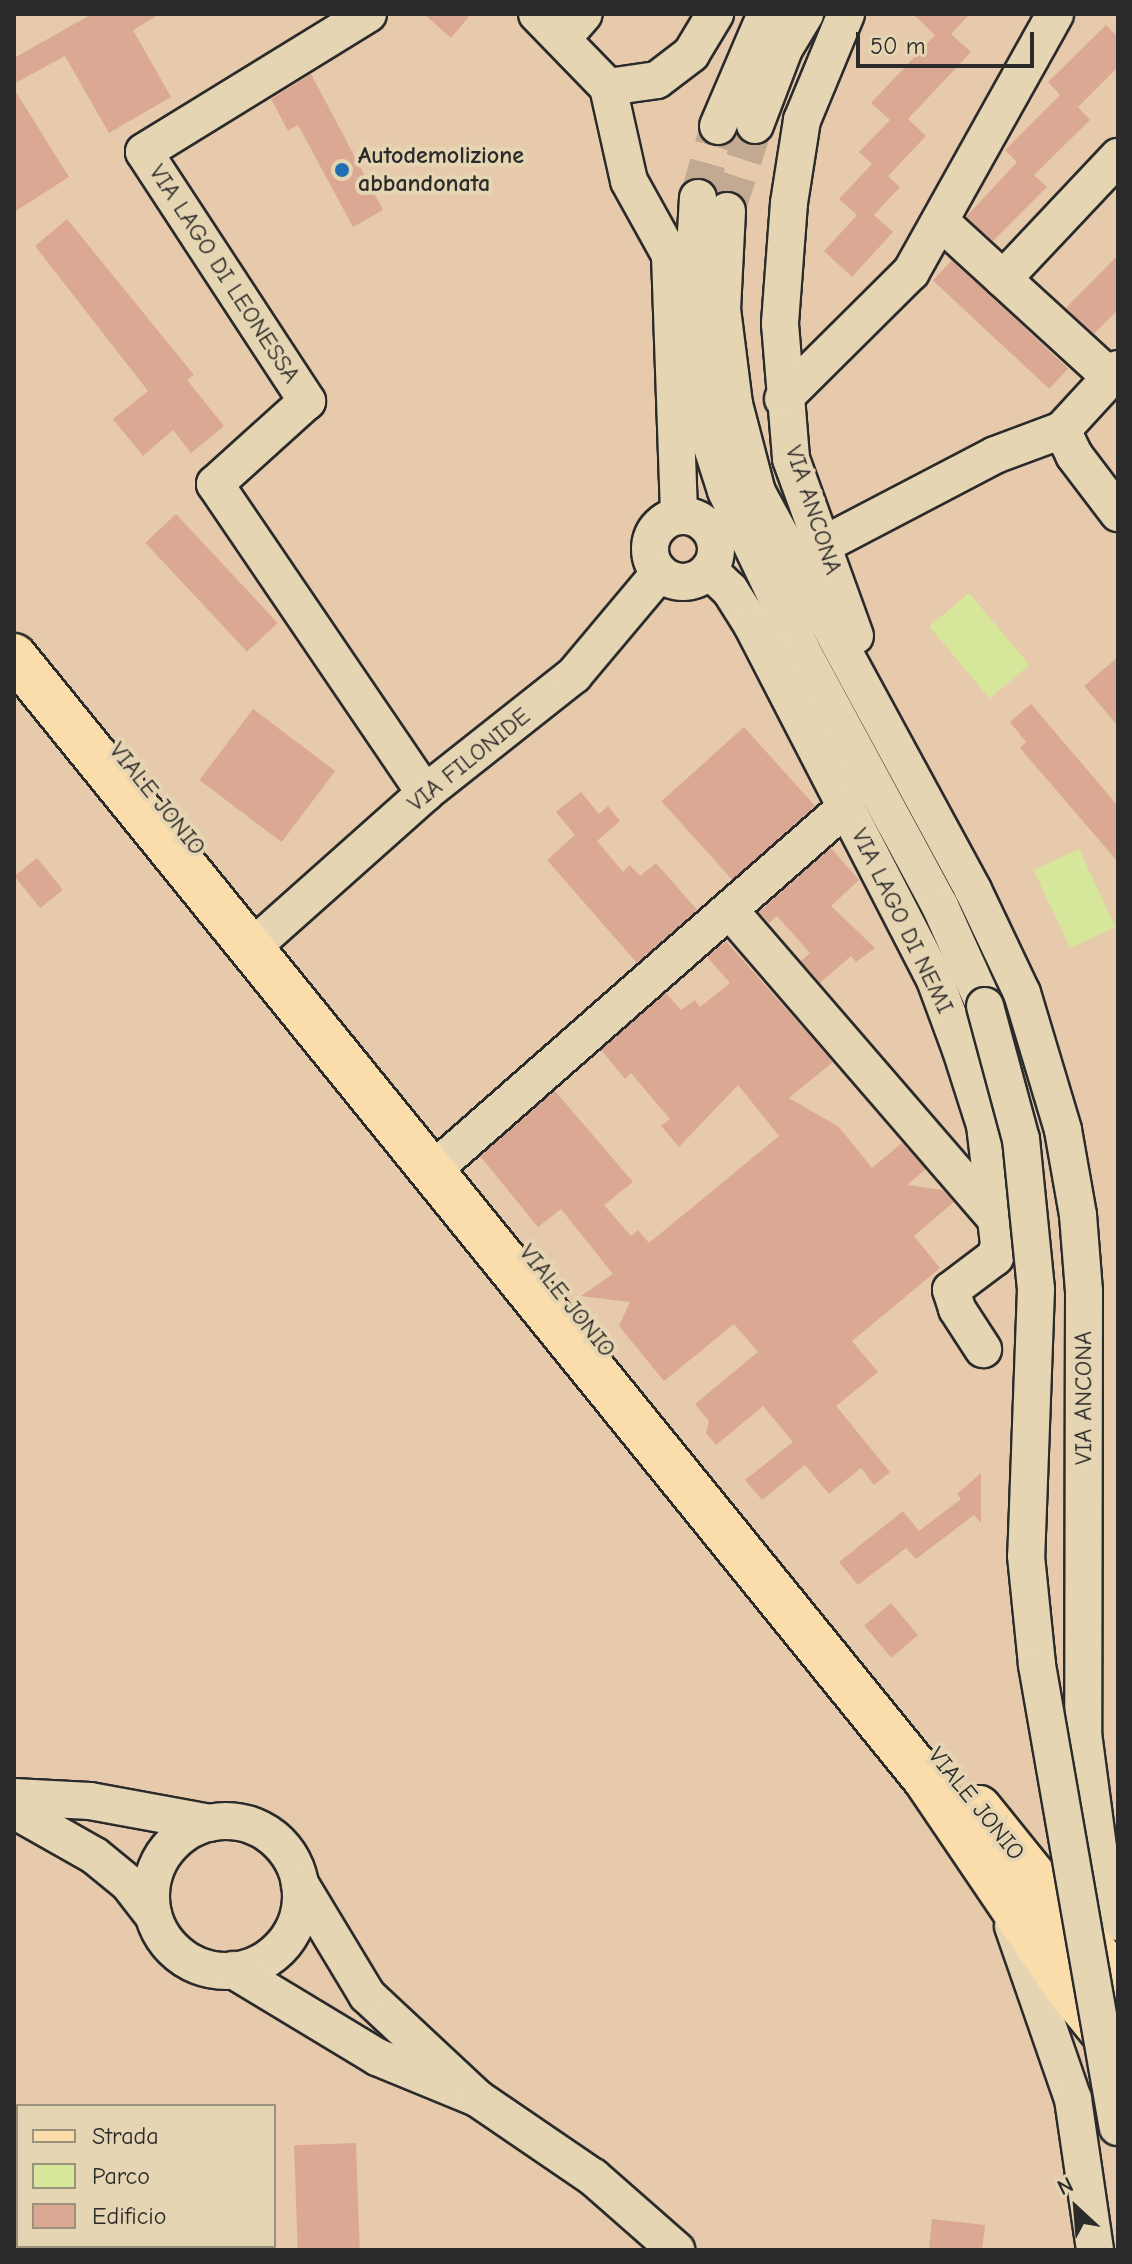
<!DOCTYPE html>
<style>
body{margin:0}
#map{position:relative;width:1132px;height:2264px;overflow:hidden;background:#e6caab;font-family:"Comic Neue",sans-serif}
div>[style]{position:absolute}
.green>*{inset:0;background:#d6e69a;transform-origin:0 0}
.building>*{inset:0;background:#dba993;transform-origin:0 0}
.minor-tunnel>*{height:36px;margin-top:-18px;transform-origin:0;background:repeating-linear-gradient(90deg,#c1aa91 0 36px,transparent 0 54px)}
.roads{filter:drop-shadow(2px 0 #2b2b2b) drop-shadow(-2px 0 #2b2b2b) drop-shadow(0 2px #2b2b2b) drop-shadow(0 -2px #2b2b2b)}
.minor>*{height:36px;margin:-18px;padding:0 18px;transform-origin:18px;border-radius:18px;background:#e6d5b2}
.minor>.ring{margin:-18px;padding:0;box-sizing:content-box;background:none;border:36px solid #e6d5b2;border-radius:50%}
.major>*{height:44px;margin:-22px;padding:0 22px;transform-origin:22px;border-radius:22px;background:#faddab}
.bridges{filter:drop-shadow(2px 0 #2b2b2b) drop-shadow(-2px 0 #2b2b2b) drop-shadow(0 2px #2b2b2b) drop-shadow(0 -2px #2b2b2b)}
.minor-bridge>*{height:36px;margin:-18px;padding:0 18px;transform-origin:18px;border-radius:18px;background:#e6d5b2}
.dots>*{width:22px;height:22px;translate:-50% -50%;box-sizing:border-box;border:4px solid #e6d5b2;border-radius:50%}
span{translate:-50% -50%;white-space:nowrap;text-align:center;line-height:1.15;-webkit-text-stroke:8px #e6d5b2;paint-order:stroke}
.poi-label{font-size:24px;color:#2b2b2b;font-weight:700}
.left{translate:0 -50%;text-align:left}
.street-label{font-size:24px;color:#2b2b2b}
.frame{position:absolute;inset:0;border:16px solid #2b2b2b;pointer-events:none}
.legend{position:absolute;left:16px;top:2104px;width:260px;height:144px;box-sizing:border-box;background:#e6d5b2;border:2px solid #9b917c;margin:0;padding:10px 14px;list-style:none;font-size:24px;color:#2b2b2b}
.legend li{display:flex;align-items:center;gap:16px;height:40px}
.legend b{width:40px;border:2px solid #9b917c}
.north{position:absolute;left:1036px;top:2168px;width:80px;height:80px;-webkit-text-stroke:6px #e6d5b2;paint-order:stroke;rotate:334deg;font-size:22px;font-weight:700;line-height:32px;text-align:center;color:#2b2b2b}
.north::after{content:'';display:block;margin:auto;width:28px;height:36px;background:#2b2b2b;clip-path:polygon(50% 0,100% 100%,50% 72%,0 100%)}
.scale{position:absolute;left:856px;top:32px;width:178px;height:36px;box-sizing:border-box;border:4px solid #2b2b2b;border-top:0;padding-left:10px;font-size:24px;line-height:28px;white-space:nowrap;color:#2b2b2b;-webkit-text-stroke:6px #e6d5b2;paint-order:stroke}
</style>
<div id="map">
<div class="green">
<i style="left:969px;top:593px;width:94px;height:52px;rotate:50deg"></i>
<i style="left:1079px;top:849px;width:86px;height:50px;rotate:65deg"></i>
</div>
<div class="building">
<i style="clip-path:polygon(92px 14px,160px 14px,133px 30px,171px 97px,109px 133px,65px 56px,14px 84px,14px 58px)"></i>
<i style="clip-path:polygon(424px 14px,471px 14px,451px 38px)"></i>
<i style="clip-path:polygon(913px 14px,970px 14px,951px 34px,971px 52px,908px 119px,926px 136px,888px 176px,900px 187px,874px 215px,893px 232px,852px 277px,824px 251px,857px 215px,839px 199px,872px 164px,859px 152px,890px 120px,871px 103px,935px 35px)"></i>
<i style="clip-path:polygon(1106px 25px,1118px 37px,1118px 67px,1078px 107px,1090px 120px,1034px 175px,1047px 187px,993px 241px,966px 217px,1017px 162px,1005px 150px,1060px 95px,1048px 82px)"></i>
<i style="clip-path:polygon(311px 74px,383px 210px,353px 227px,298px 125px,288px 131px,271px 99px)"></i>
<i style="clip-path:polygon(14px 89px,69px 177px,14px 212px)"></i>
<i style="clip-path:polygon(67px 219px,194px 375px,187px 380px,224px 426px,191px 453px,173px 430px,143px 456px,113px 419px,148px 391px,35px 246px)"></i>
<i style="clip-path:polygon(1118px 255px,1118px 310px,1094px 334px,1066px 308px)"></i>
<i style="left:952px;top:260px;width:159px;height:28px;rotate:43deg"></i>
<i style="left:176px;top:514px;width:149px;height:42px;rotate:47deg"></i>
<i style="clip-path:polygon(1118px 657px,1118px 726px,1084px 686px)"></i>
<i style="clip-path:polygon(1031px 704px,1118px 806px,1118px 862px,1020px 748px,1026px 742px,1010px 722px)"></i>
<i style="left:253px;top:709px;width:103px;height:89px;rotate:37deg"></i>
<i style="left:744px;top:727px;width:106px;height:111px;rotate:48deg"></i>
<i style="clip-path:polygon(581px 792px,599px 814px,608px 806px,620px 821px,597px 841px,623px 872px,630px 865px,640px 876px,656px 863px,697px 910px,637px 963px,547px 860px,575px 835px,556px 812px)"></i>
<i style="clip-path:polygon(831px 848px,859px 880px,831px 906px,875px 948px,856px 962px,851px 956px,820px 983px,801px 961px,810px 953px,777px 916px,769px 923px,759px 912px)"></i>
<i style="left:37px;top:858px;width:41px;height:29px;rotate:51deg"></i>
<i style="clip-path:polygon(726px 941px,833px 1062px,789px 1098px,839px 1127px,872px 1168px,902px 1143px,926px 1169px,907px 1185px,943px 1190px,954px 1202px,914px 1236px,940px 1268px,852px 1341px,878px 1372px,836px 1406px,890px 1472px,874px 1485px,861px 1468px,829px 1494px,805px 1465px,762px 1500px,745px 1480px,793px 1442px,763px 1406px,716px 1445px,706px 1433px,709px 1421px,695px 1404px,758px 1352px,734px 1324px,664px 1381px,619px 1326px,630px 1302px,581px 1296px,613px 1274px,561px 1209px,538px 1227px,480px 1156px,555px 1091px,633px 1182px,604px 1205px,631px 1236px,638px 1230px,649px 1243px,779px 1136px,738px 1085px,679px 1147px,661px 1126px,670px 1119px,631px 1073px,625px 1079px,601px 1050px,666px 993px,681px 1010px,695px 1000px,700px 1007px,730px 983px,707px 957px)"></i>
<i style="clip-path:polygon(981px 1473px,981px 1523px,974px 1515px,916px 1559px,906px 1548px,858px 1585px,839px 1562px,903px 1511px,919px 1531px,961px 1499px,957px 1494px)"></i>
<i style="left:891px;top:1603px;width:42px;height:35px;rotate:50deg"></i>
<i style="left:356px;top:2143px;width:107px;height:62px;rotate:88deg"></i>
<i style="clip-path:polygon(932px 2219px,985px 2225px,982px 2250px,929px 2250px)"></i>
</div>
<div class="minor-tunnel">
<i style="left:698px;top:198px;width:75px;rotate:-74.5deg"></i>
<i style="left:727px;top:211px;width:90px;rotate:-72deg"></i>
</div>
<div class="roads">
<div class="minor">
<i style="left:368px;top:14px;width:263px;rotate:148.4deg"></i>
<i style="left:144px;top:152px;width:298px;rotate:56.8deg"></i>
<i style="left:307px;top:401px;width:124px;rotate:137.9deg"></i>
<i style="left:215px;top:484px;width:374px;rotate:55.8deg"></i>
<i style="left:537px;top:14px;width:102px;rotate:45.8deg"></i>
<i style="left:846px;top:14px;width:115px;rotate:112.5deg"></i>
<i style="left:802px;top:120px;width:84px;rotate:98.9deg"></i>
<i style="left:789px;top:203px;width:121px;rotate:94.3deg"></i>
<i style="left:780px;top:324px;width:135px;rotate:85.3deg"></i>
<i style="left:791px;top:459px;width:188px;rotate:70.1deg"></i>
<i style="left:562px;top:39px;width:33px;rotate:-49deg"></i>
<i style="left:608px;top:87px;width:96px;rotate:77.4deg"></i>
<i style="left:629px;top:181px;width:85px;rotate:61deg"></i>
<i style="left:670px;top:255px;width:259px;rotate:88deg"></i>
<i style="left:608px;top:87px;width:49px;rotate:-8.1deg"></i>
<i style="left:657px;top:80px;width:43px;rotate:-37.4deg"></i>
<i style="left:691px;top:54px;width:47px;rotate:-59deg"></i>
<i style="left:755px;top:125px;width:81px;rotate:-69.1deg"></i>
<i style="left:784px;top:49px;width:41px;rotate:-59deg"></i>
<i style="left:718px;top:126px;width:122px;rotate:-66.8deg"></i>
<i style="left:698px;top:198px;width:120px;rotate:93.3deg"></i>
<i style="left:691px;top:318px;width:96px;rotate:84deg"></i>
<i style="left:701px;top:413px;width:82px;rotate:72.2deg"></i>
<i style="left:726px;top:491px;width:175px;rotate:64.6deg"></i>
<i style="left:801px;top:649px;width:292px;rotate:61.6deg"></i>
<i style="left:940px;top:906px;width:110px;rotate:65.8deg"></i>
<i style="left:727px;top:211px;width:98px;rotate:92.9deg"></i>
<i style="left:722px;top:309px;width:96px;rotate:82.8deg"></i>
<i style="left:734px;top:404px;width:91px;rotate:75.4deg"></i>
<i style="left:757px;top:492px;width:453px;rotate:61.5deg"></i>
<i style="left:973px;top:890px;width:114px;rotate:64.6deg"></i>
<i style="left:1022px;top:993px;width:143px;rotate:73.3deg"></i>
<i style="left:1063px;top:1130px;width:86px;rotate:80deg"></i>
<i style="left:1078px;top:1215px;width:76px;rotate:85.5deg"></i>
<i style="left:1084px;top:1291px;width:442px;rotate:90.1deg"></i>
<i style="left:1083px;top:1733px;width:123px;rotate:82.5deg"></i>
<i style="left:1099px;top:1855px;width:70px;rotate:74.2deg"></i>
<i style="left:942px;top:223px;width:228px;rotate:42.5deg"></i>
<i style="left:1003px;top:279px;width:168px;rotate:-46.7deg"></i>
<i style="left:783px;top:399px;width:180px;rotate:-44.8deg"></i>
<i style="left:911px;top:272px;width:295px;rotate:-60.8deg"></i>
<i style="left:1062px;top:430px;width:28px;rotate:64deg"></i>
<i style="left:1074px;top:455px;width:73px;rotate:52.8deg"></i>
<i class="ring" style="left:650px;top:516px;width:30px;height:30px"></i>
<i style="left:823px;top:545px;width:194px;rotate:-27.6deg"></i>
<i style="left:995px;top:455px;width:72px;rotate:-20.5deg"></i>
<i style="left:1062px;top:430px;width:83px;rotate:-47.4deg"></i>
<i style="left:709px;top:570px;width:29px;rotate:44deg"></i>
<i style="left:730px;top:590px;width:41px;rotate:57.8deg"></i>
<i style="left:752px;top:625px;width:396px;rotate:62.7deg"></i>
<i style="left:934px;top:977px;width:78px;rotate:69.7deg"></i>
<i style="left:961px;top:1050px;width:79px;rotate:72.3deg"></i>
<i style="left:985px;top:1125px;width:121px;rotate:83.3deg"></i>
<i style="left:999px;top:1245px;width:13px;rotate:108deg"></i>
<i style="left:995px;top:1257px;width:55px;rotate:143.1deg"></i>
<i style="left:951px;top:1290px;width:20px;rotate:72deg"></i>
<i style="left:957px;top:1309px;width:48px;rotate:57deg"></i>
<i style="left:731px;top:912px;width:408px;rotate:49.2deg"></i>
<i style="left:267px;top:934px;width:212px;rotate:-41.7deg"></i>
<i style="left:425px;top:793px;width:190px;rotate:-38.4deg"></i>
<i style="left:574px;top:675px;width:131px;rotate:-50deg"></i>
<i style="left:449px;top:1156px;width:529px;rotate:-41.32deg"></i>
<i style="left:14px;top:1797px;width:76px;rotate:3deg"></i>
<i style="left:90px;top:1801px;width:122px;rotate:10.4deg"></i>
<i style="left:14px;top:1810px;width:93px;rotate:29.6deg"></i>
<i style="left:95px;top:1856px;width:43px;rotate:39.3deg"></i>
<i style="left:128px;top:1883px;width:41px;rotate:52deg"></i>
<i class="ring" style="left:151px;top:1821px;width:114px;height:114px"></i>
<i style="left:1013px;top:1926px;width:183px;rotate:70.9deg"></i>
<i style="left:1073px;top:2099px;width:153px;rotate:81.7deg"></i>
<i style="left:233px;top:1970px;width:168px;rotate:31.1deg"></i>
<i style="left:377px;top:2057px;width:108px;rotate:22.3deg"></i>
<i style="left:477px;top:2098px;width:151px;rotate:-136.9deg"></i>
<i style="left:367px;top:1995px;width:130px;rotate:-121.1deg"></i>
<i style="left:477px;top:2098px;width:140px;rotate:34.3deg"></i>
<i style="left:593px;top:2177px;width:111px;rotate:41.3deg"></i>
</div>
<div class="major">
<i style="left:14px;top:656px;width:1447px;rotate:50.94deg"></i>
<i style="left:926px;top:1780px;width:250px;rotate:55.9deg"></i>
<i style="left:1066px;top:1987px;width:79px;rotate:50.7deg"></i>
<i style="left:979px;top:1808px;width:221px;rotate:51.1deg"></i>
</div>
</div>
<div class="bridges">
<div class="minor-bridge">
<i style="left:985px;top:1006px;width:138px;rotate:74.9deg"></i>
<i style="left:1021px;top:1139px;width:151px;rotate:84.3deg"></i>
<i style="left:1036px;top:1289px;width:267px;rotate:92.1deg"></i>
<i style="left:1026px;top:1556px;width:110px;rotate:84.2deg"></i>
<i style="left:1037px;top:1665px;width:469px;rotate:80.1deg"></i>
</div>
</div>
<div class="dots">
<i style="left:342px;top:170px;background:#1f6fb2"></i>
</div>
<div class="poi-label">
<span class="left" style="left:358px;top:170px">Autodemolizione<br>abbandonata</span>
</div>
<div class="street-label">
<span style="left:224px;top:274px;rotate:57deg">VIA LAGO DI LEONESSA</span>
<span style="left:813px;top:510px;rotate:72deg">VIA ANCONA</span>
<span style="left:469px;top:760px;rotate:-39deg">VIA FILONIDE</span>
<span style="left:157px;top:799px;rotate:51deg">VIALE JONIO</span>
<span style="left:902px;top:921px;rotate:64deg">VIA LAGO DI NEMI</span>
<span style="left:567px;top:1301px;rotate:51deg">VIALE JONIO</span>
<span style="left:1084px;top:1398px;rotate:-90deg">VIA ANCONA</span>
<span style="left:976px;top:1804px;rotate:51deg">VIALE JONIO</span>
</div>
<div class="frame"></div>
<ul class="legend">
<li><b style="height:10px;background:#faddab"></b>Strada</li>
<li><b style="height:22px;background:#d6e69a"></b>Parco</li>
<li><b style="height:22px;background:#dba993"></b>Edificio</li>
</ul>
<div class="north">N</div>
<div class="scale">50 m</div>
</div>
